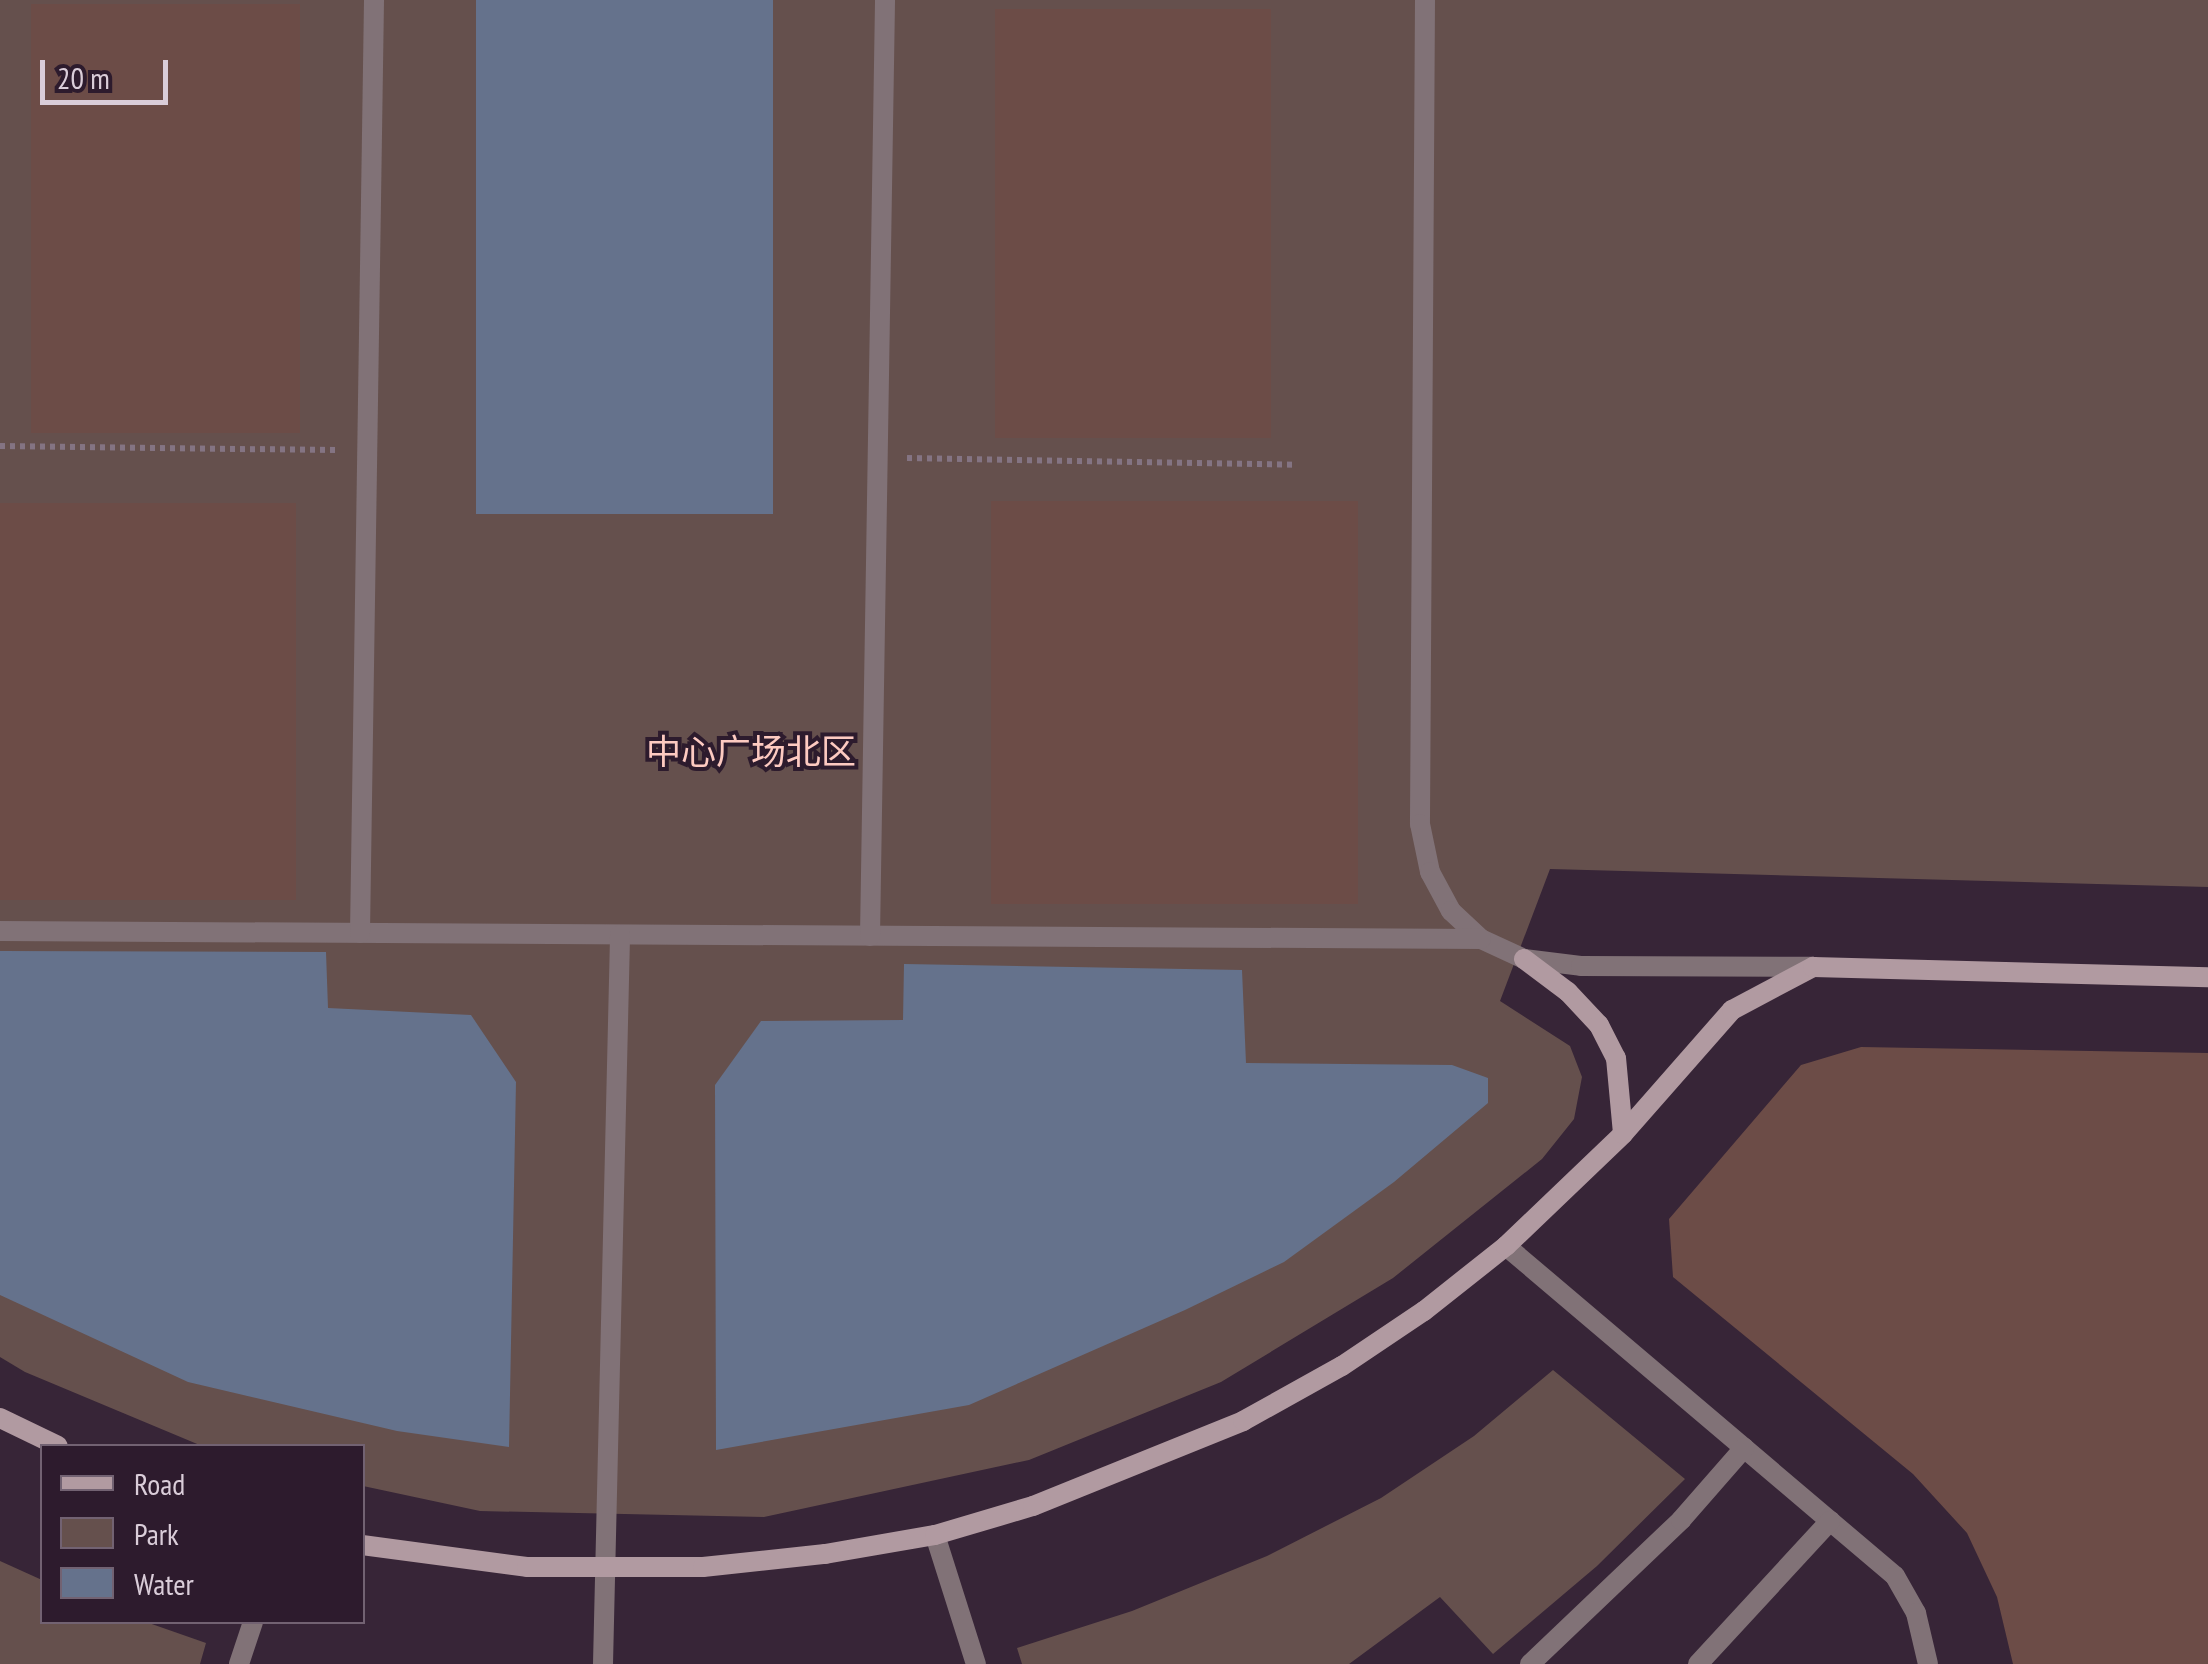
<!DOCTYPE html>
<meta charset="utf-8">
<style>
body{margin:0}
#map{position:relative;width:2208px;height:1664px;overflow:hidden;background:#372537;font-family:"PT Sans Narrow","Noto Sans SC",sans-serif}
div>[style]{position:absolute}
.green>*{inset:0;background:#65504d}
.forest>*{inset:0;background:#6c4c47;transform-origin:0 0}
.water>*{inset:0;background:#65728c;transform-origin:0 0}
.path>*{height:6px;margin-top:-3px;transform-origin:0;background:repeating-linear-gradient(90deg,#847483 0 5px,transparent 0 10px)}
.lane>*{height:20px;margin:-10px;padding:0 10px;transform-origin:10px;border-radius:10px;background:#817277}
.street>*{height:20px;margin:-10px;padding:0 10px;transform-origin:10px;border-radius:10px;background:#817277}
.secondary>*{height:20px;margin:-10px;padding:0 10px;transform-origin:10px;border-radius:10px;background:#b19aa1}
span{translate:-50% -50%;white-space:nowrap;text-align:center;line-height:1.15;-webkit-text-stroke:8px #2d1b2d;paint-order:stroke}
.park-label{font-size:35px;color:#fdcac1}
.legend{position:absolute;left:40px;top:1444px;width:325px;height:180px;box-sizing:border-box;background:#2d1b2d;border:2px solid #726272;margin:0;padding:12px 18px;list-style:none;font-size:30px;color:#dacdd9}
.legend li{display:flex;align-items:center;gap:20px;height:50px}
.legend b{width:50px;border:2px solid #726272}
.scale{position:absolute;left:40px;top:60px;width:128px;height:45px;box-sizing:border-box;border:5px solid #dacdd9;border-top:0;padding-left:12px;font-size:30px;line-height:35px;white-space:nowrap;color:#dacdd9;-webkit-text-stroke:8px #2d1b2d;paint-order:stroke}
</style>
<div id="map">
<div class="green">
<i style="clip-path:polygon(0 0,2208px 0,2208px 887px,1550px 869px,1500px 1001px,1570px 1046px,1582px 1077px,1574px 1119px,1542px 1159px,1393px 1278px,1221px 1382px,1029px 1460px,764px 1517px,480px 1511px,363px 1486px,362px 1446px,202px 1446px,25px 1372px,0 1357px)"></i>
<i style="clip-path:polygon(1553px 1370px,1685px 1479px,1597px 1566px,1493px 1654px,1440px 1597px,1349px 1664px,1022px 1664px,1017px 1648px,1132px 1611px,1267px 1556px,1381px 1498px,1474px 1436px)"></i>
<i style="clip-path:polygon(0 1561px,42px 1580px,42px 1622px,146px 1622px,206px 1643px,200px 1664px,0 1664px)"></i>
</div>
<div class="forest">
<i style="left:31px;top:4px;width:269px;height:429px"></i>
<i style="left:995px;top:9px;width:276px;height:429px"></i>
<i style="left:991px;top:501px;width:367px;height:403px"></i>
<i style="left:0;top:503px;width:296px;height:397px"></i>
<i style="clip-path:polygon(1861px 1047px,2208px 1053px,2208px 1664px,2013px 1664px,1997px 1597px,1967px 1533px,1913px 1474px,1673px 1277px,1669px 1219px,1801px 1065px)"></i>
</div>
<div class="water">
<i style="left:476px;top:0;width:297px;height:514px"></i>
<i style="clip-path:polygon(0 951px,326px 952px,328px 1008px,471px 1015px,516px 1082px,509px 1447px,397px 1431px,188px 1382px,0 1295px)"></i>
<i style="clip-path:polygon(904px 964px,1242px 970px,1246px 1063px,1452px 1065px,1488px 1078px,1488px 1103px,1394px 1182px,1284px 1262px,1185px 1310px,969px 1405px,716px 1450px,715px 1085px,761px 1021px,903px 1020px)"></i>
</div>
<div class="path">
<i style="left:0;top:446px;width:336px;rotate:0.7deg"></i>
<i style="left:907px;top:458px;width:389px;rotate:1deg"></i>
</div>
<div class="lane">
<i style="left:1506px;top:1246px;width:510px;rotate:40.31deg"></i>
<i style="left:1895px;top:1576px;width:43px;rotate:60.4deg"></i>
<i style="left:1916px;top:1613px;width:52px;rotate:76.8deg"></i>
<i style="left:935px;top:1535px;width:135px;rotate:72.4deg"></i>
<i style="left:239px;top:1664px;width:44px;rotate:-71.6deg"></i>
<i style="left:1530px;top:1664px;width:209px;rotate:-43.6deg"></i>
<i style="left:1681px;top:1520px;width:96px;rotate:-48.8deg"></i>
<i style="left:1698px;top:1664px;width:195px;rotate:-47.3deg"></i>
</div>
<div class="street">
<i style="left:1425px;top:0;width:824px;rotate:90.35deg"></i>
<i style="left:1420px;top:824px;width:49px;rotate:78.2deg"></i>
<i style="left:1430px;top:872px;width:44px;rotate:61.7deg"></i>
<i style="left:1451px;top:911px;width:41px;rotate:43deg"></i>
<i style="left:1481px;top:939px;width:47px;rotate:24.9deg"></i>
<i style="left:1524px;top:959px;width:57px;rotate:7deg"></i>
<i style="left:1581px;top:966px;width:232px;rotate:0.2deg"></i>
<i style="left:0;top:931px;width:1481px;rotate:0.31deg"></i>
<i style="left:360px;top:933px;width:933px;rotate:-89.14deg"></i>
<i style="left:870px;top:936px;width:936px;rotate:-89.08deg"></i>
<i style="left:603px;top:1664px;width:729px;rotate:-88.66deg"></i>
</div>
<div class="secondary">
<i style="left:1524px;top:959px;width:55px;rotate:36.9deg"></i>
<i style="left:1568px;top:992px;width:45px;rotate:46.8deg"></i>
<i style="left:1599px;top:1025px;width:37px;rotate:63deg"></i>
<i style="left:1616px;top:1058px;width:76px;rotate:84.7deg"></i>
<i style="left:0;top:1418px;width:64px;rotate:25.8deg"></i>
<i style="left:362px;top:1545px;width:166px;rotate:7.6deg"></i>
<i style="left:527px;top:1567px;width:176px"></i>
<i style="left:703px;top:1567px;width:123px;rotate:-6.1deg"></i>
<i style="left:825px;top:1554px;width:112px;rotate:-9.8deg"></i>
<i style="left:935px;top:1535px;width:102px;rotate:-16.5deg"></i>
<i style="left:1033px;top:1506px;width:227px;rotate:-22deg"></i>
<i style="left:1243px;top:1421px;width:113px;rotate:-29.1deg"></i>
<i style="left:1342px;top:1366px;width:99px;rotate:-33.9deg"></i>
<i style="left:1424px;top:1311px;width:105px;rotate:-38.4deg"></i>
<i style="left:1506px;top:1246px;width:162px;rotate:-43.7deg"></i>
<i style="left:1623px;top:1134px;width:165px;rotate:-48.7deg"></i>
<i style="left:1732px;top:1010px;width:92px;rotate:-28deg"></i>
<i style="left:1813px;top:967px;width:395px;rotate:1.5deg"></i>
</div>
<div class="park-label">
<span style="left:751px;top:751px">中心广场北区</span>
</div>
<ul class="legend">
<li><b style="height:12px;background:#b19aa1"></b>Road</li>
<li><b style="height:28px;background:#65504d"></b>Park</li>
<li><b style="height:28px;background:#65728c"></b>Water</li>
</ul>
<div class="scale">20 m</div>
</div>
